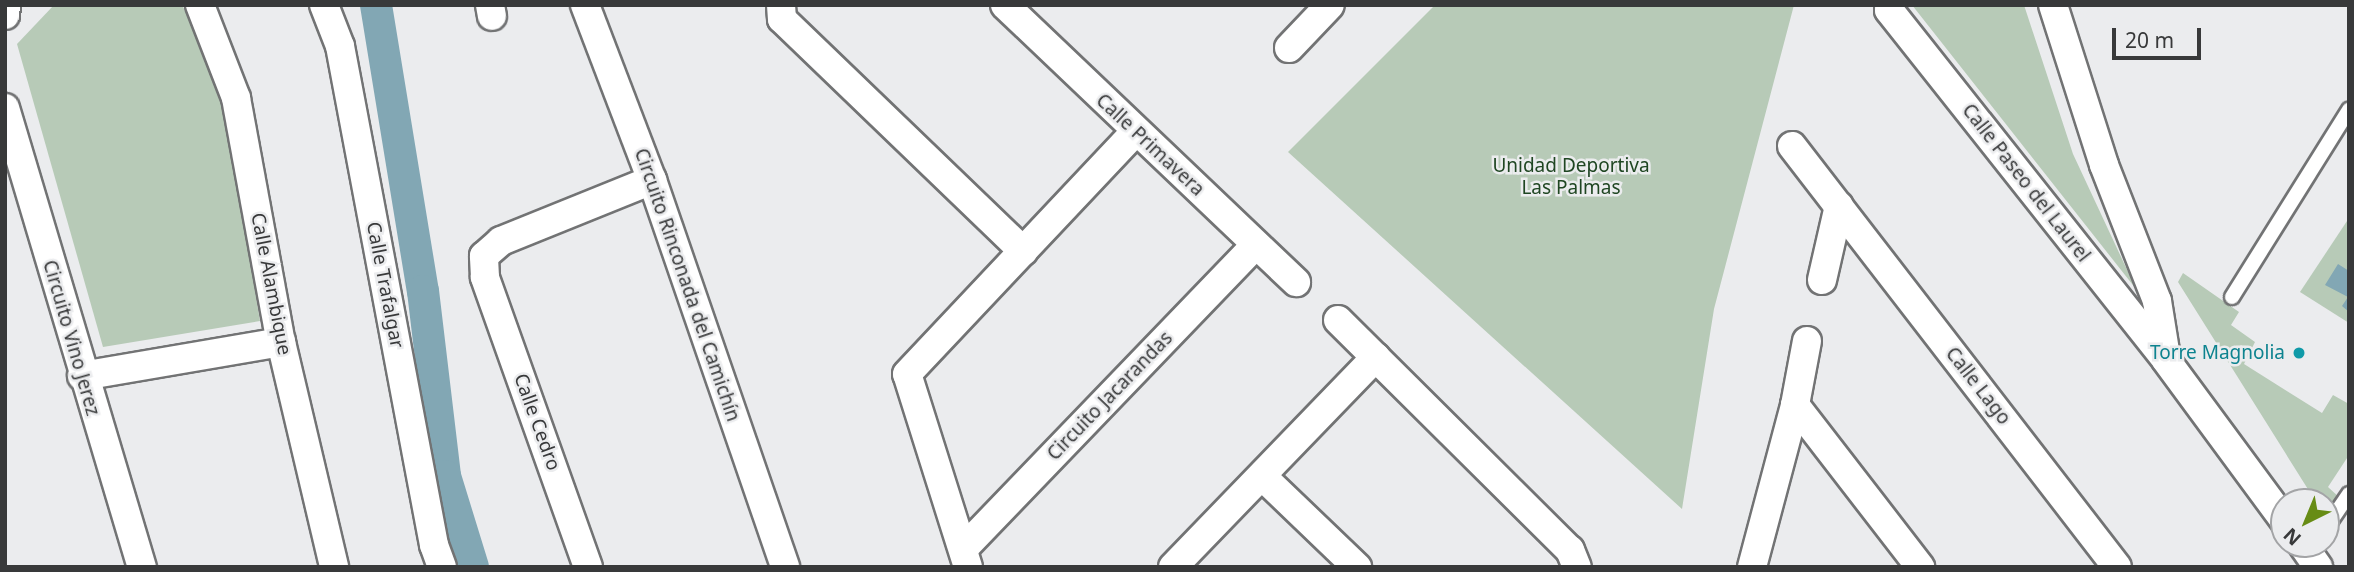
<!DOCTYPE html>
<meta charset="utf-8">
<style>
body{margin:0}
#map{position:relative;width:2354px;height:572px;overflow:hidden;background:#ebecee;font-family:"Noto Sans",sans-serif}
div>[style]{position:absolute}
.green>*{inset:0;background:#b7cab7}
.water>*{inset:0;background:#82a7b4}
.canal>*{height:32px;margin:-16px;padding:0 16px;transform-origin:16px;border-radius:16px;background:#82a7b4}
.roads{filter:drop-shadow(2px 0 #727374) drop-shadow(-2px 0 #727374) drop-shadow(0 2px #727374) drop-shadow(0 -2px #727374)}
.lane>*{height:14px;margin:-7px;padding:0 7px;transform-origin:7px;border-radius:7px;background:#fff}
.street>*{height:28px;margin:-14px;padding:0 14px;transform-origin:14px;border-radius:14px;background:#fff}
.dots>*{width:19px;height:19px;translate:-50% -50%;box-sizing:border-box;border:4px solid #ebecee;border-radius:50%}
span{translate:-50% -50%;white-space:nowrap;text-align:center;line-height:1.15;-webkit-text-stroke:5px #ebecee;paint-order:stroke}
.street-label{font-size:19px;color:#38393a}
.park-label{font-size:19px;color:#1f4622}
.culture-label{font-size:19px;color:#0d838f}
.right{translate:-100% -50%;text-align:right}
.frame{position:absolute;inset:0;border:7px solid #38393a;pointer-events:none}
.north{position:absolute;left:2270px;top:488px;width:70px;height:70px;box-sizing:border-box;background:#ebecee;border:2px solid #a3a4a6;border-radius:50%;rotate:223deg;font-size:19px;font-weight:700;line-height:28px;text-align:center;color:#38393a}
.north::after{content:'';display:block;margin:auto;width:24px;height:32px;background:#678c15;clip-path:polygon(50% 0,100% 100%,50% 72%,0 100%)}
.scale{position:absolute;left:2112px;top:28px;width:89px;height:32px;box-sizing:border-box;border:4px solid #38393a;border-top:0;padding-left:9px;font-size:21px;line-height:24px;white-space:nowrap;color:#38393a;-webkit-text-stroke:5px #ebecee;paint-order:stroke}
</style>
<div id="map">
<div class="green">
<i style="clip-path:polygon(54px 5px,182px 5px,198px 35px,226px 115px,260px 321px,103px 347px,17px 44px)"></i>
<i style="clip-path:polygon(1435px 5px,1794px 5px,1714px 309px,1682px 509px,1288px 152px)"></i>
<i style="clip-path:polygon(1912px 5px,2024px 5px,2073px 154px,2136px 289px)"></i>
<i style="clip-path:polygon(2349px 218px,2349px 323px,2300px 292px)"></i>
<i style="clip-path:polygon(2183px 273px,2239px 312px,2231px 325px,2255px 342px,2244px 364px,2322px 413px,2333px 395px,2349px 404px,2349px 455px,2328px 487px,2340px 498px,2326px 511px,2326px 502px,2316px 502px,2178px 282px)"></i>
</div>
<div class="water">
<i style="clip-path:polygon(2338px 264px,2349px 271px,2349px 312px,2342px 306px,2348px 297px,2325px 285px)"></i>
</div>
<div class="canal">
<i style="left:376px;top:5px;width:290px;rotate:80.7deg"></i>
<i style="left:423px;top:291px;width:186px;rotate:83.2deg"></i>
<i style="left:445px;top:476px;width:95px;rotate:72.9deg"></i>
</div>
<div class="roads">
<div class="lane">
<i style="left:2232px;top:297px;width:221px;rotate:-58deg"></i>
<i style="left:2326px;top:528px;width:41px;rotate:-55.9deg"></i>
</div>
<div class="street">
<i style="left:200px;top:5px;width:100px;rotate:68.8deg"></i>
<i style="left:236px;top:98px;width:248px;rotate:79.6deg"></i>
<i style="left:281px;top:342px;width:231px;rotate:76.7deg"></i>
<i style="left:324px;top:5px;width:44px;rotate:68.7deg"></i>
<i style="left:340px;top:46px;width:508px;rotate:79.33deg"></i>
<i style="left:434px;top:545px;width:23px;rotate:70deg"></i>
<i style="left:490px;top:5px;width:11px;rotate:80deg"></i>
<i style="left:585px;top:5px;width:187px;rotate:69.1deg"></i>
<i style="left:652px;top:180px;width:409px;rotate:71deg"></i>
<i style="left:781px;top:5px;width:14px;rotate:86deg"></i>
<i style="left:782px;top:19px;width:335px;rotate:43.9deg"></i>
<i style="left:1005px;top:5px;width:402px;rotate:43.6deg"></i>
<i style="left:1890px;top:5px;width:5px;rotate:101deg"></i>
<i style="left:1889px;top:10px;width:446px;rotate:51.6deg"></i>
<i style="left:2166px;top:360px;width:199px;rotate:53.6deg"></i>
<i style="left:2053px;top:5px;width:168px;rotate:72.3deg"></i>
<i style="left:2104px;top:165px;width:146px;rotate:68.7deg"></i>
<i style="left:2157px;top:301px;width:57px;rotate:80.9deg"></i>
<i style="left:5px;top:15px;width:10px;rotate:-84deg"></i>
<i style="left:1289px;top:48px;width:59px;rotate:-46.4deg"></i>
<i style="left:5px;top:108px;width:479px;rotate:73.4deg"></i>
<i style="left:1792px;top:146px;width:532px;rotate:52.33deg"></i>
<i style="left:1822px;top:280px;width:76px;rotate:-77.1deg"></i>
<i style="left:1338px;top:320px;width:327px;rotate:44.8deg"></i>
<i style="left:1570px;top:550px;width:18px;rotate:68deg"></i>
<i style="left:82px;top:376px;width:202px;rotate:-9.7deg"></i>
<i style="left:1795px;top:405px;width:205px;rotate:52.3deg"></i>
<i style="left:1262px;top:476px;width:132px;rotate:43.8deg"></i>
<i style="left:2302px;top:544px;width:28px;rotate:55deg"></i>
<i style="left:964px;top:548px;width:421px;rotate:-46.1deg"></i>
<i style="left:588px;top:567px;width:308px;rotate:-109.6deg"></i>
<i style="left:485px;top:277px;width:21px;rotate:-93deg"></i>
<i style="left:484px;top:256px;width:23px;rotate:-41deg"></i>
<i style="left:501px;top:241px;width:163px;rotate:-22deg"></i>
<i style="left:968px;top:567px;width:202px;rotate:-107.5deg"></i>
<i style="left:907px;top:374px;width:332px;rotate:-46.7deg"></i>
<i style="left:1173px;top:567px;width:292px;rotate:-46deg"></i>
<i style="left:1752px;top:567px;width:168px;rotate:-75.1deg"></i>
<i style="left:1795px;top:405px;width:65px;rotate:-79.4deg"></i>
</div>
</div>
<div class="dots">
<i style="left:2299px;top:353px;background:#0f9aa8"></i>
</div>
<div class="street-label">
<span style="left:1150px;top:145px;rotate:43deg">Calle Primavera</span>
<span style="left:2026px;top:183px;rotate:52deg">Calle Paseo del Laurel</span>
<span style="left:271px;top:284px;rotate:79deg">Calle Alambique</span>
<span style="left:385px;top:285px;rotate:79deg">Calle Trafalgar</span>
<span style="left:687px;top:285px;rotate:71deg">Circuito Rinconada del Camichín</span>
<span style="left:71px;top:338px;rotate:74deg">Circuito Vino Jerez</span>
<span style="left:1978px;top:386px;rotate:52deg">Calle Lago</span>
<span style="left:1110px;top:396px;rotate:-46deg">Circuito Jacarandas</span>
<span style="left:537px;top:422px;rotate:70deg">Calle Cedro</span>
</div>
<div class="park-label">
<span style="left:1571px;top:177px">Unidad Deportiva<br>Las Palmas</span>
</div>
<div class="culture-label">
<span class="right" style="left:2285px;top:353px">Torre Magnolia</span>
</div>
<div class="frame"></div>
<div class="north">N</div>
<div class="scale">20 m</div>
</div>
